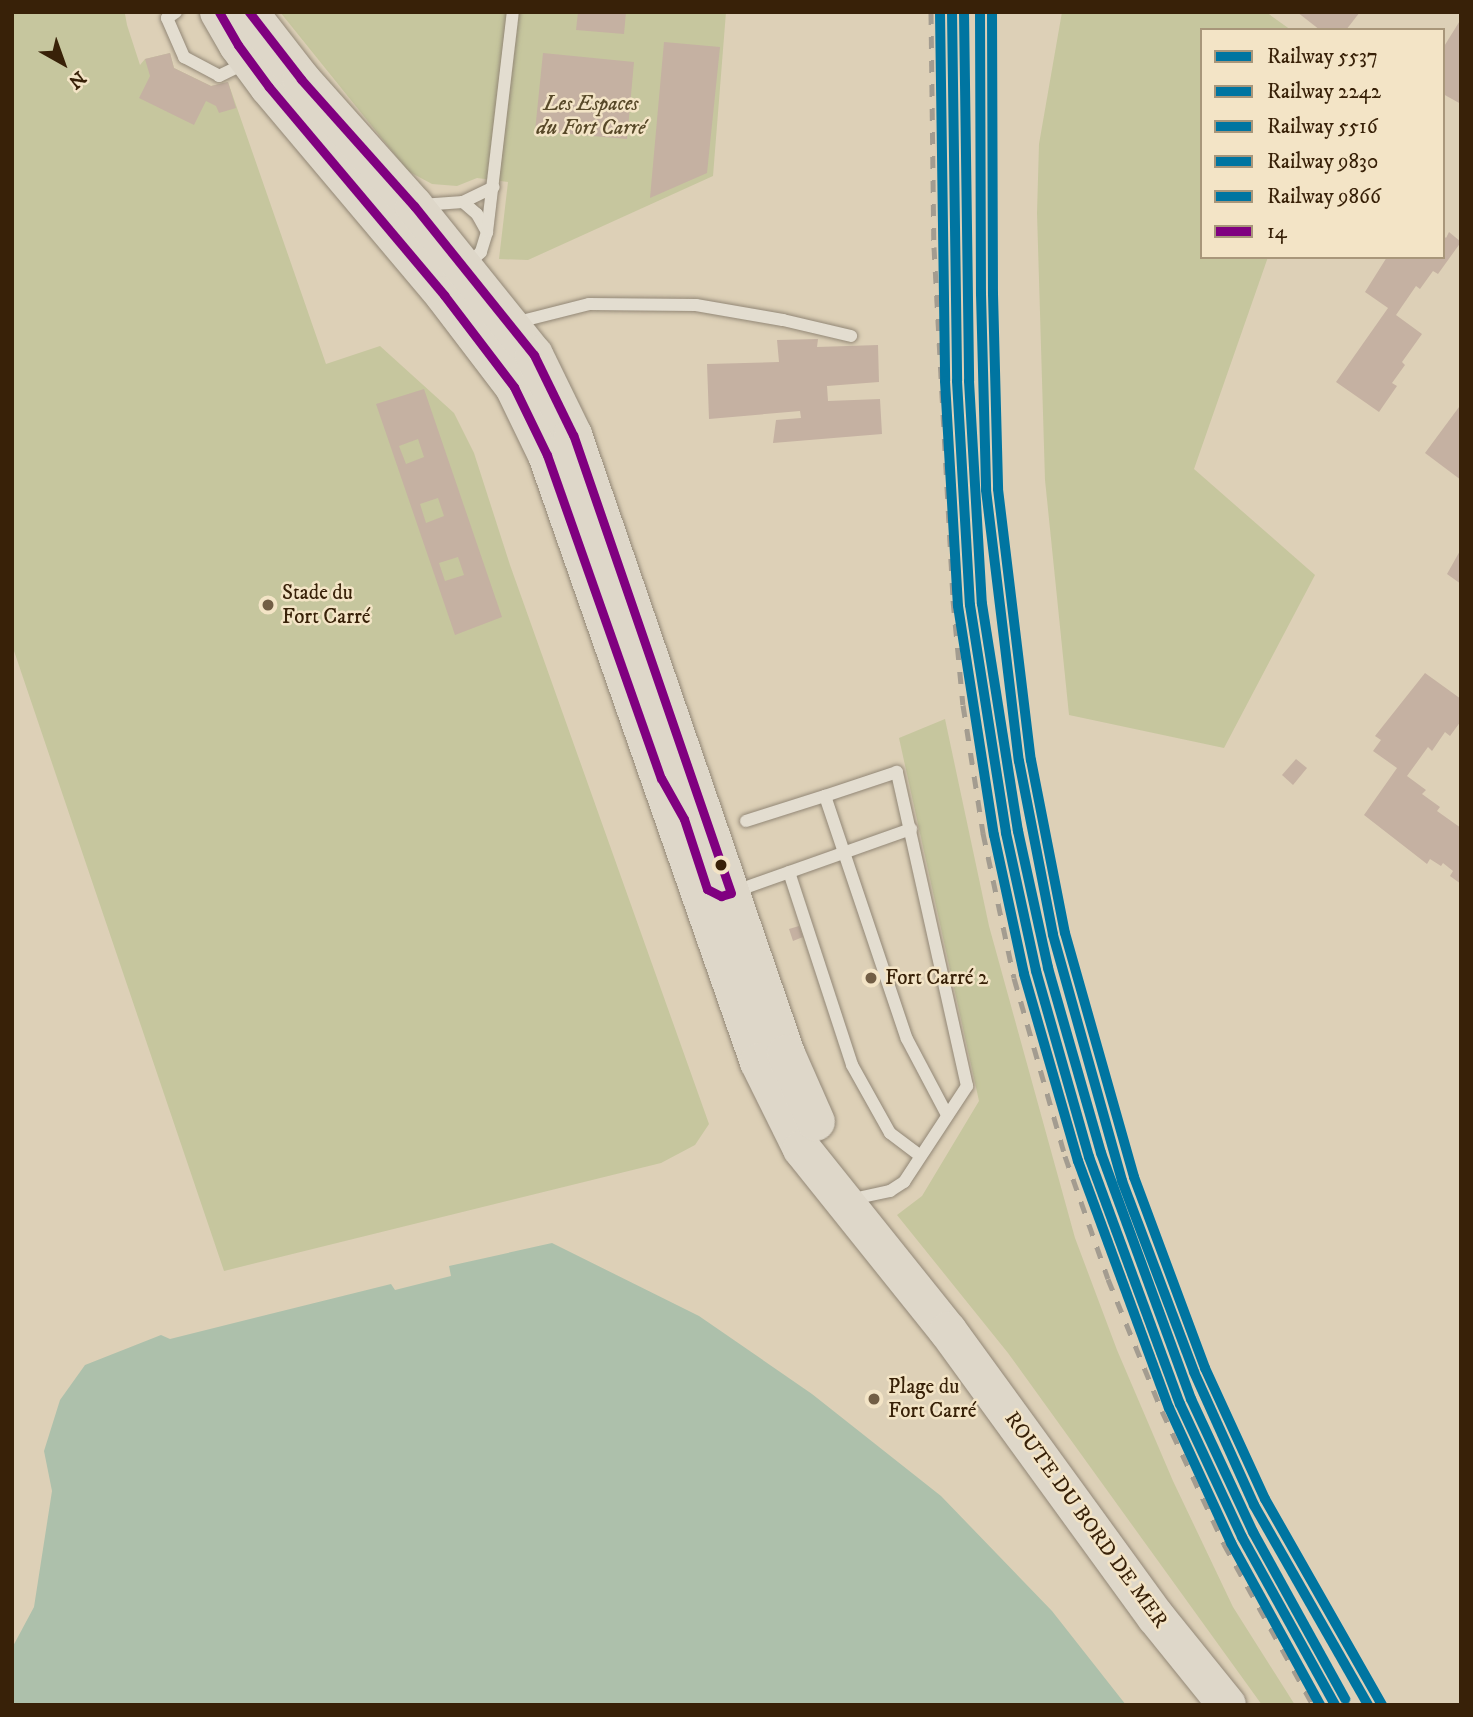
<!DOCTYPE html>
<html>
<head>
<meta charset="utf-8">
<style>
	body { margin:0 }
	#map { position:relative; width:1473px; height:1717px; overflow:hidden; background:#ddd0b7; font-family:"IM FELL DW Pica",serif }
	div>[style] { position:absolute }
	.green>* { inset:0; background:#c6c69e }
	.water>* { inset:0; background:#adc0ab }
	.building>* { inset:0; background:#c5b1a2 }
	.roads { filter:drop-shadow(0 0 2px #928776) drop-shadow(0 0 2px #928776) }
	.lane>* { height:12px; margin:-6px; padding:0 6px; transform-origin:6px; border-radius:6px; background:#e3ddd0 }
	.primary>* { height:38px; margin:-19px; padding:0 19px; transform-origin:19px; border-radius:19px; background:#ded7c9 }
	.rail>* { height:5px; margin-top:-2.5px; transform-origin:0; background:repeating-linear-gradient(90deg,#a39c90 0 12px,transparent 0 24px) }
	.bus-1>* { height:9px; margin:-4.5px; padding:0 4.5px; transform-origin:4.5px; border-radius:4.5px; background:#800080 }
	.rail-1>* { height:10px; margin:-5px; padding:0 5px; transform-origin:5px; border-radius:5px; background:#0075a1 }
	.rail-2>* { height:10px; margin:-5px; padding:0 5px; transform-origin:5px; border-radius:5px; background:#0075a1 }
	.rail-3>* { height:10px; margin:-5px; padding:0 5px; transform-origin:5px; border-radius:5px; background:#0075a1 }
	.rail-4>* { height:10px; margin:-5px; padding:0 5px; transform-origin:5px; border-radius:5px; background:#0075a1 }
	.rail-5>* { height:10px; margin:-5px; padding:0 5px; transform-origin:5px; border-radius:5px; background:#0075a1 }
	.dots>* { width:19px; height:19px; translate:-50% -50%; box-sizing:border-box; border:4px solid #f3e4c6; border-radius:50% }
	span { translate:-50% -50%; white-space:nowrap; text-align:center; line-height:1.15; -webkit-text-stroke:5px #f3e4c6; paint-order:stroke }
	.park-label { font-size:21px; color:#574828; font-style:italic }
	.poi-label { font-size:21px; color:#382108 }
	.left { translate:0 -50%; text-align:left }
	.street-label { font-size:21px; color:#382108 }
	.frame { position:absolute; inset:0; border:14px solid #382108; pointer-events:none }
	.legend { position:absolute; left:1200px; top:28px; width:245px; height:231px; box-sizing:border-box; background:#f3e4c6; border:2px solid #a8967a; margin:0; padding:9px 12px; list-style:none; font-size:21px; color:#382108 }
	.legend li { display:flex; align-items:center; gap:14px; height:35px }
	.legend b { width:35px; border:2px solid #a8967a }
	.north { position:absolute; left:28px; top:28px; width:70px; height:70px; -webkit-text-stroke:5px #f3e4c6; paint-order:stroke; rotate:140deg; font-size:19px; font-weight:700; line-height:28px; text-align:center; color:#382108 }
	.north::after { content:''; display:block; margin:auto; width:24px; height:32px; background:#382108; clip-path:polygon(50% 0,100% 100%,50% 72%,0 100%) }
</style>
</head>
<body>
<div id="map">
	<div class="green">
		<div style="clip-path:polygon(12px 12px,131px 12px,125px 14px,127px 25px,140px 65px,145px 59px,170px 53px,174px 68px,211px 86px,228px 82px,326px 364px,380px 346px,454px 413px,474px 453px,510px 565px,709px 1124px,695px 1145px,661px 1163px,224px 1271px,12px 645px)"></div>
		<div style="clip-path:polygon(280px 12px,726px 12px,713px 176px,528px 260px,499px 259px,508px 182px,477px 178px,457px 186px,432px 184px,408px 171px)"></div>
		<div style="clip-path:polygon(1062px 12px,1266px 12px,1291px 30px,1202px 30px,1202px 257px,1268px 257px,1194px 469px,1315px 575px,1224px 748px,1069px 715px,1045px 480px,1037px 213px,1039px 144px)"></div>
		<div style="clip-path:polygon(945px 719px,989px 926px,1075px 1238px,1117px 1350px,1173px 1481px,1233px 1607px,1295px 1705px,1262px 1705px,1008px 1353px,897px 1215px,922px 1196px,979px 1101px,899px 738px)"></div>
	</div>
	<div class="water">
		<div style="clip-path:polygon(552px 1243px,699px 1316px,812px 1394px,941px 1496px,1052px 1611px,1126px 1705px,12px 1705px,12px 1648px,34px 1607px,52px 1491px,44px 1451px,60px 1400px,85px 1365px,161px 1335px,170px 1339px,391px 1284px,395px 1290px,451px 1276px,449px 1266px)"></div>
	</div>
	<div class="building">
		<div style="clip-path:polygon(578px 12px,626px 12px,624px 34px,576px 30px)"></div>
		<div style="clip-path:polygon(1297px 12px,1360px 12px,1346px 30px,1320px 30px)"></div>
		<div style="clip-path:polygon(1461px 19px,1461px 104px,1443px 94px,1443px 48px)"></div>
		<div style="clip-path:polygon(664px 42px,720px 47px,707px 173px,650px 198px)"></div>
		<div style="clip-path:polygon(170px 53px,174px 68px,211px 86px,228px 82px,236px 108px,219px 113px,216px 106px,206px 101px,194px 125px,139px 98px,150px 76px,145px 59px)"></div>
		<div style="clip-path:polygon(543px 53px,634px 62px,627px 139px,535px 131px)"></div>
		<div style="clip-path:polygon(1449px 232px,1461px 242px,1438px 274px,1433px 271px,1420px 289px,1416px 286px,1396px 315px,1422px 334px,1402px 362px,1405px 365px,1392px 383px,1397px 386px,1379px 412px,1336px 382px,1388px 308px,1365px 292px,1387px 257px,1443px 257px,1443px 235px,1446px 238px)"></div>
		<div style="clip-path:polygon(818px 339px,817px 347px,878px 345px,879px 382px,827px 386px,828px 401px,880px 399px,882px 434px,773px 443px,776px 420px,801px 418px,800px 411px,709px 419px,707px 364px,779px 362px,777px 340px)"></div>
		<div style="clip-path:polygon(evenodd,424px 389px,502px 617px,455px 635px,376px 404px,424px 389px,418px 439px,424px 457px,406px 464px,399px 446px,418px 439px,424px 389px,438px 498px,444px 516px,426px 523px,420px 504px,438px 498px,424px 389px,458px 557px,464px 575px,445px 581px,439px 563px,458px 557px)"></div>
		<div style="clip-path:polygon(1459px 407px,1461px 408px,1461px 480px,1425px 453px)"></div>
		<div style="clip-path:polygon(1461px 549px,1461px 584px,1447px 574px)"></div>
		<div style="clip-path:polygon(1425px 673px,1461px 699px,1461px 721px,1450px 736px,1445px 732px,1432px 751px,1428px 747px,1407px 776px,1426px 790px,1422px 794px,1440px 807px,1437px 811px,1461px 828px,1461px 884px,1450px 876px,1453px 871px,1443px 863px,1441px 866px,1430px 859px,1427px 864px,1364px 815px,1397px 768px,1373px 751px,1381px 740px,1375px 736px)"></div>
		<div style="clip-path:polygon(1296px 759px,1307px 768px,1293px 785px,1282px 775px)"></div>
		<div style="clip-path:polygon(799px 926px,803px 937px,793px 941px,789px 929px)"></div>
	</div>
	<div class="roads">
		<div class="lane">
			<div style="left:176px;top:12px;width:11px;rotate:146deg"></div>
			<div style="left:167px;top:18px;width:43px;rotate:66.4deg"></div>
			<div style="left:184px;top:57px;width:40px;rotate:28deg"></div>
			<div style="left:219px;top:76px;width:30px;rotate:-26deg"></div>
			<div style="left:463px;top:202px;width:34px;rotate:-26deg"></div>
			<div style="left:421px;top:205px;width:42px;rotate:-4.1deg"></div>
			<div style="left:463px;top:202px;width:18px;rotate:41deg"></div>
			<div style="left:477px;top:214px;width:21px;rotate:61deg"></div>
			<div style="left:487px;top:232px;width:21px;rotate:107deg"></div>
			<div style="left:481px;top:252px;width:19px;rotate:137deg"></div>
			<div style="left:487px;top:232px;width:222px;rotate:-83.3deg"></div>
			<div style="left:514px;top:323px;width:77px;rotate:-14.2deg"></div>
			<div style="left:589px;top:304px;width:107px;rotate:0.5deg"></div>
			<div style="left:696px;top:305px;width:88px;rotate:9.8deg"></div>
			<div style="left:783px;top:320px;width:70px;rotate:13.2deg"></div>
			<div style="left:746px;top:821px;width:83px;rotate:-17.6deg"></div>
			<div style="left:789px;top:872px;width:203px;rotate:71.9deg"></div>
			<div style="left:852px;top:1065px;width:78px;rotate:60.8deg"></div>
			<div style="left:890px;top:1133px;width:38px;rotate:37deg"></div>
			<div style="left:733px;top:892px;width:189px;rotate:-19.5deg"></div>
			<div style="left:862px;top:1197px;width:29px;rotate:-12deg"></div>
			<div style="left:890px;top:1191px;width:17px;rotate:-33deg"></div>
			<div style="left:904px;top:1182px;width:115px;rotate:-56.7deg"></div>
			<div style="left:967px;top:1086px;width:322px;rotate:-102.6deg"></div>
			<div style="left:897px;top:772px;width:76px;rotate:161.6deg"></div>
			<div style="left:825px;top:796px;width:256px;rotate:71.4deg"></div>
			<div style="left:907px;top:1039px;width:86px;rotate:62.2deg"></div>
		</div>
		<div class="primary">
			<div style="left:219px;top:12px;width:38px;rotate:60deg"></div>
			<div style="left:238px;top:45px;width:52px;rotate:53.6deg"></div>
			<div style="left:269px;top:87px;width:272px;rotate:49.9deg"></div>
			<div style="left:444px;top:295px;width:116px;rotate:52.7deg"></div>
			<div style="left:514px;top:387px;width:76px;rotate:64.1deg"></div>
			<div style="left:547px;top:455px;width:643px;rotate:70.75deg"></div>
			<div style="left:759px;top:1062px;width:97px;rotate:63.7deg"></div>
			<div style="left:802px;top:1149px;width:233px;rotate:51.3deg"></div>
			<div style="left:948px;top:1331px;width:354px;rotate:54deg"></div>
			<div style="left:1156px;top:1617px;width:113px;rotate:51.1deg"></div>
			<div style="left:249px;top:12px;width:85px;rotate:52.2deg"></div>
			<div style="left:301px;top:79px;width:170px;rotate:48.3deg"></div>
			<div style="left:414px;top:206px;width:191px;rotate:51.2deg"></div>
			<div style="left:534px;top:355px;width:89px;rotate:64deg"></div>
			<div style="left:573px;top:435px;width:655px;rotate:71.01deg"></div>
			<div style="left:786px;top:1054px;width:74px;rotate:66.2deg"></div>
		</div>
	</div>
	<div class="rail">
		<div style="left:931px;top:12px;width:235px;rotate:89.3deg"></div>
		<div style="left:934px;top:247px;width:354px;rotate:86.9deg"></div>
		<div style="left:953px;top:600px;width:105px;rotate:84.6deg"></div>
		<div style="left:963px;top:705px;width:130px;rotate:81.1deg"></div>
		<div style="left:983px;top:833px;width:148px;rotate:77.9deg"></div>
		<div style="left:1014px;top:978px;width:185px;rotate:74deg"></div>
		<div style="left:1065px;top:1156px;width:130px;rotate:70.7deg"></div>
		<div style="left:1108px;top:1279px;width:143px;rotate:67.8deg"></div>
		<div style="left:1162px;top:1411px;width:147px;rotate:65deg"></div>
		<div style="left:1224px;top:1544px;width:184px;rotate:61.1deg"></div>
	</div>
	<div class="bus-1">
		<div style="left:219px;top:12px;width:38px;rotate:60deg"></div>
		<div style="left:238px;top:45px;width:52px;rotate:53.6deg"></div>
		<div style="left:269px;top:87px;width:272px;rotate:49.9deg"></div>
		<div style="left:444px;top:295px;width:116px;rotate:52.7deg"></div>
		<div style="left:514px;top:387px;width:76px;rotate:64.1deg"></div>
		<div style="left:547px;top:455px;width:343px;rotate:70.6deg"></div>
		<div style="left:661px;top:778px;width:47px;rotate:60.7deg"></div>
		<div style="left:684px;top:819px;width:74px;rotate:71.8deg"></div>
		<div style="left:707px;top:889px;width:16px;rotate:27deg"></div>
		<div style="left:721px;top:896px;width:10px;rotate:-17deg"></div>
		<div style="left:731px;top:893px;width:484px;rotate:-109deg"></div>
		<div style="left:573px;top:435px;width:89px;rotate:-116deg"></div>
		<div style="left:534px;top:355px;width:191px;rotate:-128.8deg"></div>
		<div style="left:414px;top:206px;width:170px;rotate:-131.7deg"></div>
		<div style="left:301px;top:79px;width:85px;rotate:-127.8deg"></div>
	</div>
	<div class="rail-1">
		<div style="left:992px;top:12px;width:282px;rotate:89.8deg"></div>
		<div style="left:993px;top:294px;width:195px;rotate:88.5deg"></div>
		<div style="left:998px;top:489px;width:273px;rotate:83.1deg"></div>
		<div style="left:1031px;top:760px;width:176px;rotate:78.9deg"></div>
		<div style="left:1065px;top:933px;width:254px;rotate:74.2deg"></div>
		<div style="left:1134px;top:1177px;width:204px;rotate:69.6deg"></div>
		<div style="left:1205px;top:1368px;width:144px;rotate:65.4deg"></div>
		<div style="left:1265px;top:1499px;width:237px;rotate:60.4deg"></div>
	</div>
	<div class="rail-2">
		<div style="left:952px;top:12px;width:369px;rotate:89.2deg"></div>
		<div style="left:957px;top:381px;width:224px;rotate:86.7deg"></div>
		<div style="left:970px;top:605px;width:231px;rotate:81deg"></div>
		<div style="left:1006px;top:833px;width:141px;rotate:77.7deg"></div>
		<div style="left:1036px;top:971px;width:193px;rotate:74.1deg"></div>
		<div style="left:1089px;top:1157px;width:263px;rotate:69.8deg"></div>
		<div style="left:1180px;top:1404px;width:147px;rotate:65deg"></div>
		<div style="left:1242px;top:1537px;width:192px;rotate:61deg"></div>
	</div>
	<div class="rail-3">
		<div style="left:940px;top:12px;width:369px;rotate:89.2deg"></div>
		<div style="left:945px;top:381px;width:225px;rotate:86.7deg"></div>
		<div style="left:958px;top:606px;width:232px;rotate:81.1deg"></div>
		<div style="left:994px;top:835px;width:142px;rotate:77.8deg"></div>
		<div style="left:1024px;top:974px;width:195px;rotate:73.9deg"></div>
		<div style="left:1078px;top:1161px;width:263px;rotate:69.8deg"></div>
		<div style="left:1169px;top:1408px;width:149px;rotate:65.3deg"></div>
		<div style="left:1231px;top:1543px;width:185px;rotate:61.2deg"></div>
	</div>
	<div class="rail-4">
		<div style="left:980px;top:12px;width:282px;rotate:89.8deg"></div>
		<div style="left:981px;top:294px;width:196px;rotate:88.5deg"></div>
		<div style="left:986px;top:490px;width:273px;rotate:83.1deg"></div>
		<div style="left:1019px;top:761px;width:177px;rotate:78.9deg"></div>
		<div style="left:1053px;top:935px;width:255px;rotate:74.3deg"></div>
		<div style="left:1122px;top:1181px;width:204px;rotate:69.3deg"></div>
		<div style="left:1194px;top:1372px;width:146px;rotate:65.7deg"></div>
		<div style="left:1254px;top:1505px;width:230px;rotate:60.3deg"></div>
	</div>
	<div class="rail-5">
		<div style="left:964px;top:12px;width:369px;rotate:89.2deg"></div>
		<div style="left:969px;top:381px;width:223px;rotate:86.7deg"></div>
		<div style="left:982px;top:604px;width:230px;rotate:81deg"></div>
		<div style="left:1018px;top:831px;width:140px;rotate:77.6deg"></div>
		<div style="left:1048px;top:968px;width:192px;rotate:74deg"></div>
		<div style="left:1101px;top:1153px;width:262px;rotate:69.9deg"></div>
		<div style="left:1191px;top:1399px;width:147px;rotate:65deg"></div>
		<div style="left:1253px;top:1532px;width:191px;rotate:61.1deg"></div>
	</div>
	<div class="dots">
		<div style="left:268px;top:605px;background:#725e45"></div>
		<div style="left:721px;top:865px;background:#382108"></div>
		<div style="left:871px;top:978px;background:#725e45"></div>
		<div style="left:874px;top:1399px;background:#725e45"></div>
	</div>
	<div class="park-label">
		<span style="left:591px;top:116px">Les Espaces<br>du Fort Carré</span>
	</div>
	<div class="poi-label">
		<span class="left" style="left:282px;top:605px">Stade du<br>Fort Carré</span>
		<span class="left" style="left:885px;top:978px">Fort Carré 2</span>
		<span class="left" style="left:888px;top:1399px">Plage du<br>Fort Carré</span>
	</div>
	<div class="street-label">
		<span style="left:1086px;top:1520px;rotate:54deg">ROUTE DU BORD DE MER</span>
	</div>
	<div class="frame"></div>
	<ul class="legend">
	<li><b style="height:9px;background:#0075a1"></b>Railway 5537</li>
	<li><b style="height:9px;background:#0075a1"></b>Railway 2242</li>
	<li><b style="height:9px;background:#0075a1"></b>Railway 5516</li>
	<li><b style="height:9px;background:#0075a1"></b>Railway 9830</li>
	<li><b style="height:9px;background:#0075a1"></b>Railway 9866</li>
	<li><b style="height:9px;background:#800080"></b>14</li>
	</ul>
	<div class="north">N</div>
</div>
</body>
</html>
